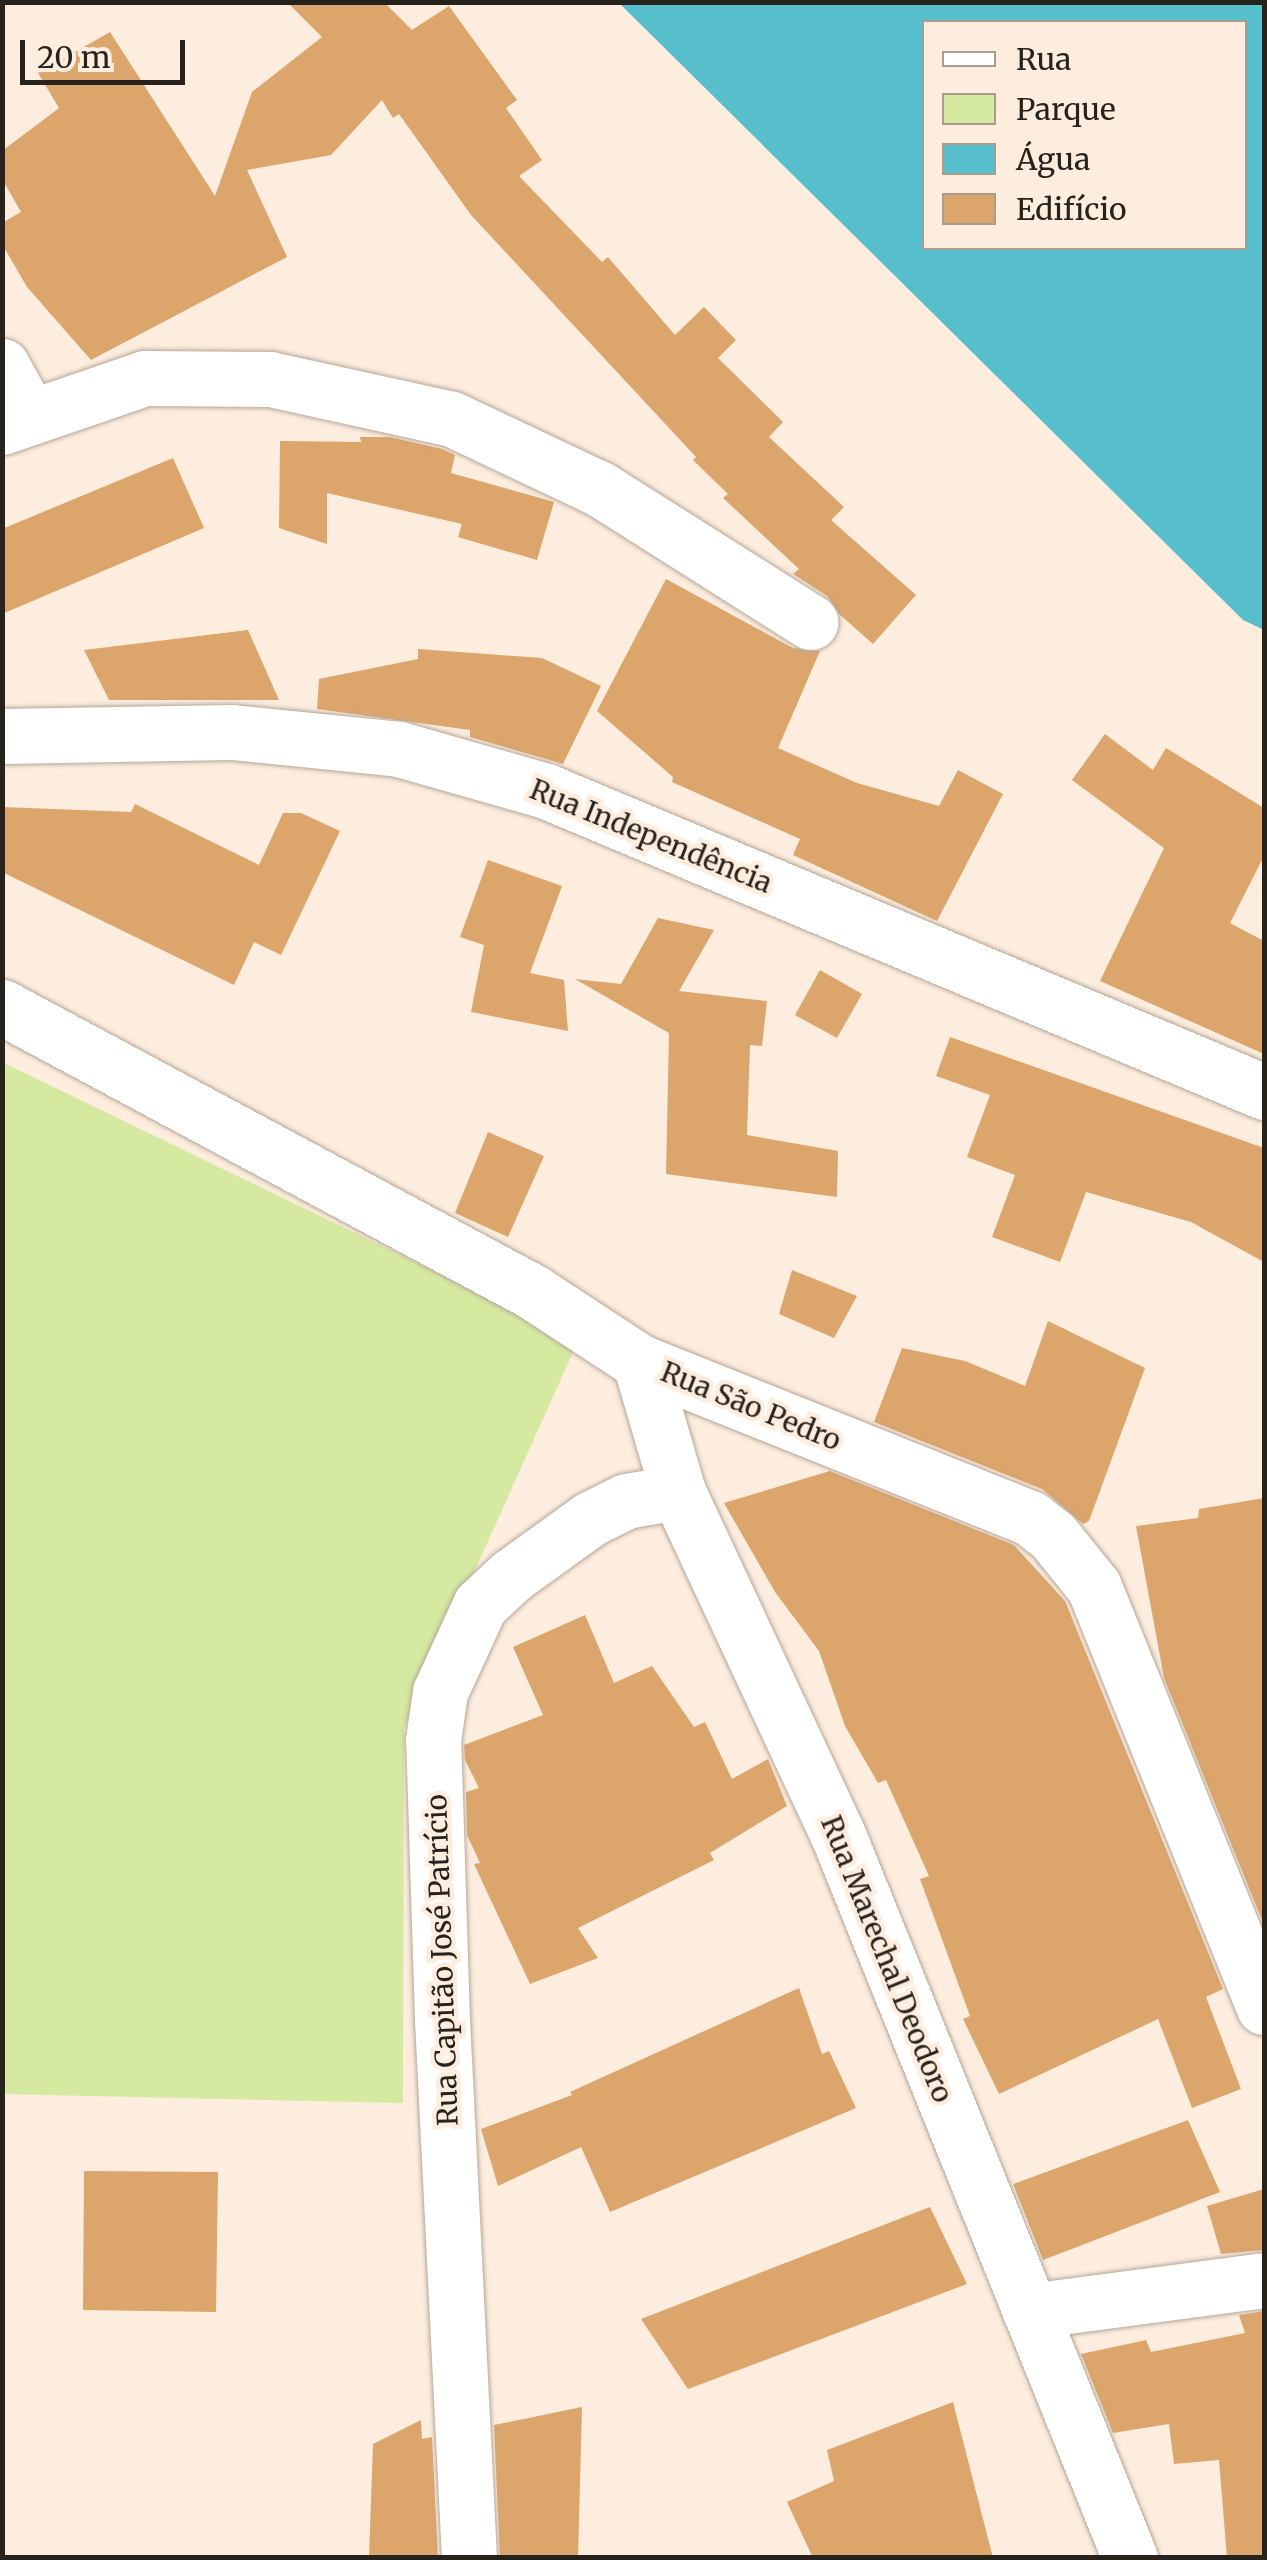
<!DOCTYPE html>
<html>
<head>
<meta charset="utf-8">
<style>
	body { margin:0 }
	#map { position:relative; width:1267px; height:2560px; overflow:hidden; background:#fdedde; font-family:Merriweather,serif }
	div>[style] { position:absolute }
	.green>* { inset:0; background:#d5e9a1 }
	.water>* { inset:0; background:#57becc }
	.building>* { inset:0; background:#dba56c }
	.roads { filter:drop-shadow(0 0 2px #b5a799) drop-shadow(0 0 2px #b5a799) }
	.minor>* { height:55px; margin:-27.5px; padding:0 27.5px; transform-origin:27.5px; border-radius:27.5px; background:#fff }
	span { translate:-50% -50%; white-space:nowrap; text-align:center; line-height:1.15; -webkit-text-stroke:9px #fdedde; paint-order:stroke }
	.street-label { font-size:28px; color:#28221d }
	.frame { position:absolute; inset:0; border:5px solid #28221d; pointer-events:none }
	.legend { position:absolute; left:922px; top:20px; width:325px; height:230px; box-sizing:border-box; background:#fdedde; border:2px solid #a89c91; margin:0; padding:12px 18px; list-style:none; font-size:30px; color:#28221d }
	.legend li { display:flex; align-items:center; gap:20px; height:50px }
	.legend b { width:50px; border:2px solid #a89c91 }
	.scale { position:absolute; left:20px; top:40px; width:165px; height:45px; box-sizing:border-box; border:5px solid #28221d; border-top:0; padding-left:12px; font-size:30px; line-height:35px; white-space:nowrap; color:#28221d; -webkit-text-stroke:8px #fdedde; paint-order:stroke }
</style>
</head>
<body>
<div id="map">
	<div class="green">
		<div style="clip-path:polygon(2px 1062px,578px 1341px,404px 1728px,403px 2103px,3px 2094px)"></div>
	</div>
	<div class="water">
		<div style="clip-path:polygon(evenodd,619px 3px,1264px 3px,1264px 630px,1243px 620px,619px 3px,924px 22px,1244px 22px,1244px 248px,924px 248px,924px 22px)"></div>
	</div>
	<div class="building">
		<div style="clip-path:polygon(287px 2px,384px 2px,412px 30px,449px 6px,517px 100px,506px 108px,542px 160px,519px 176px,602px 262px,608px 257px,675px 335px,704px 307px,736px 340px,718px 358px,783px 422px,769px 437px,844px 507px,831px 520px,916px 595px,873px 644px,839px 614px,827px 596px,793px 574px,799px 569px,723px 498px,728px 494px,693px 460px,696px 457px,471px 215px,399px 114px,393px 118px,382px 100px,331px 155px,247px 170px,287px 257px,91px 360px,27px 287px,2px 244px,2px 223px,21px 212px,2px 179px,2px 151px,59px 108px,38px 73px,110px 32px,215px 196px,252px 92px,322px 37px)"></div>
		<div style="clip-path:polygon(360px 437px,390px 437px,442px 449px,455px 455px,451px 473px,554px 502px,537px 560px,458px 537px,462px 524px,327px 493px,327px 544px,279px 528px,280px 441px,361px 442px)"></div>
		<div style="clip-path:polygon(173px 458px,204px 528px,2px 614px,2px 529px)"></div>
		<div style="clip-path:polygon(666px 579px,793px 648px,820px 651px,778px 748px,857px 783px,939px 806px,958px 770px,1003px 794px,937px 921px,793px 855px,800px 839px,672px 782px,673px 777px,597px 711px)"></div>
		<div style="clip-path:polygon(248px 630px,279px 700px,109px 700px,84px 650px)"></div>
		<div style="clip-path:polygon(418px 649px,542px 658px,601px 686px,563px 764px,470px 737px,470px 730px,317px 709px,319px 679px,418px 659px)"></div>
		<div style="clip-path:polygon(1105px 734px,1153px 770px,1166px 748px,1264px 808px,1264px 856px,1230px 923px,1264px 941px,1264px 1054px,1100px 981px,1164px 848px,1072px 780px)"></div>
		<div style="clip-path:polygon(135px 804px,259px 865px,283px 813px,301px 813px,340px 831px,281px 955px,254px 942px,234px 985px,2px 872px,2px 807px,131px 812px)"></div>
		<div style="clip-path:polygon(488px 860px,562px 886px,530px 973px,564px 980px,568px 1031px,471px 1012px,484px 945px,460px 937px)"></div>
		<div style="clip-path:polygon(658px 918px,714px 930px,679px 991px,767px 1001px,762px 1046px,750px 1045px,747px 1135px,838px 1151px,837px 1197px,666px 1174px,669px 1033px,575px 979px,621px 984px)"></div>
		<div style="clip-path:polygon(820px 970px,862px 994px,837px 1038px,795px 1015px)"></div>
		<div style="clip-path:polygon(950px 1037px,1264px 1148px,1264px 1262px,1191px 1222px,1086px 1192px,1060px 1262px,992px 1237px,1015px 1175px,967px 1157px,990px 1095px,936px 1076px)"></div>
		<div style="clip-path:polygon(488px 1132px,544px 1156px,508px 1237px,455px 1213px)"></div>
		<div style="clip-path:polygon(792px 1270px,857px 1296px,834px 1338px,779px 1314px)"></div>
		<div style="clip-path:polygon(1048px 1321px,1145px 1368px,1089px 1521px,1083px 1524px,1042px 1489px,874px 1422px,902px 1348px,965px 1361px,1025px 1386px)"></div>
		<div style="clip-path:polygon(830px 1471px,1014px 1545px,1065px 1601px,1223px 1989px,1206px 1997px,1241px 2089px,1192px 2108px,1158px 2019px,999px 2094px,963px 2019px,970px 2016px,920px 1879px,929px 1876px,886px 1780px,878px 1783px,845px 1726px,819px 1651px,775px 1592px,724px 1503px)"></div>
		<div style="clip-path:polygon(1264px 1498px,1264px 1925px,1164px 1678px,1136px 1526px,1198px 1518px,1199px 1509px)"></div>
		<div style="clip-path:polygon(585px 1615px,614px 1683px,652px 1666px,694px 1727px,705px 1722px,732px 1779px,768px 1759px,787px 1806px,710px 1853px,714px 1860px,578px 1928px,598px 1958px,530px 1984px,474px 1864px,480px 1863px,467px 1835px,466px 1792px,479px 1788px,465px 1760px,464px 1745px,543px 1715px,513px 1647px)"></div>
		<div style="clip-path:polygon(799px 1988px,822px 2054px,829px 2051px,856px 2108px,610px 2212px,581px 2147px,498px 2186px,481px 2129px,572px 2095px,570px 2092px)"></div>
		<div style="clip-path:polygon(1188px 2120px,1220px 2192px,1043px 2260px,1013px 2184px)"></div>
		<div style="clip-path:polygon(84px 2171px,218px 2172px,216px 2312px,83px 2310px)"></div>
		<div style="clip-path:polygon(1264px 2189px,1264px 2250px,1221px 2254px,1207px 2206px)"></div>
		<div style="clip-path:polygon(930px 2207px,967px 2284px,688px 2389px,641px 2319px)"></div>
		<div style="clip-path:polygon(1264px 2311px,1264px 2558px,1227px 2558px,1219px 2460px,1174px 2464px,1169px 2424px,1113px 2433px,1081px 2354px,1146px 2340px,1151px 2352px,1245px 2333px,1239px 2315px)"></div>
		<div style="clip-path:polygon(953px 2402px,993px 2558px,813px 2558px,787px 2502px,834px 2481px,827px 2450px)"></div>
		<div style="clip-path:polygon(582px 2407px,578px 2558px,500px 2558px,494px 2425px)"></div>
		<div style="clip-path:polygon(421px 2420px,422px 2439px,432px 2437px,438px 2558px,369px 2558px,373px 2444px)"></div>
	</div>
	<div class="roads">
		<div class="minor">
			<div style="left:2px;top:366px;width:56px;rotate:61.1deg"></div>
			<div style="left:2px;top:427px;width:151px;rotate:-18.9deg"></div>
			<div style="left:145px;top:378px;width:125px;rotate:0.5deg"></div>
			<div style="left:270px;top:379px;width:186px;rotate:12.4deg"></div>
			<div style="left:452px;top:419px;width:164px;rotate:25.3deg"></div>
			<div style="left:600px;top:489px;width:249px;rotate:32.3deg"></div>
			<div style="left:2px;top:736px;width:230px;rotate:-1deg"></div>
			<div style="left:232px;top:732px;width:168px;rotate:5.8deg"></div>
			<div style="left:399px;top:749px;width:153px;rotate:15.9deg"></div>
			<div style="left:546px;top:791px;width:779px;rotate:22.74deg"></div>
			<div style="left:2px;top:1007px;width:603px;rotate:28.22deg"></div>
			<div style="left:533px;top:1292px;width:128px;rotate:33.2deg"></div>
			<div style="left:640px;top:1362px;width:420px;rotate:21.8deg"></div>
			<div style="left:1030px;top:1518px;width:29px;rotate:38deg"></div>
			<div style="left:1053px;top:1536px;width:65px;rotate:51.2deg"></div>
			<div style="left:1094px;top:1587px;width:453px;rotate:68deg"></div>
			<div style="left:640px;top:1362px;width:135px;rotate:73.7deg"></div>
			<div style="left:678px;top:1492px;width:378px;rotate:65deg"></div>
			<div style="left:838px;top:1835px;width:780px;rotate:68.01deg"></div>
			<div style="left:1030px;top:2311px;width:236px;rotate:-7.5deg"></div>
			<div style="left:469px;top:2558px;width:539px;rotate:-92.87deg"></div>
			<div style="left:442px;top:2020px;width:280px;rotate:-91.8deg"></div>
			<div style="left:433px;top:1740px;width:49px;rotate:-81.7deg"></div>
			<div style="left:440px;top:1692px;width:96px;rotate:-65.3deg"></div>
			<div style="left:480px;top:1605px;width:42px;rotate:-43.1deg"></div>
			<div style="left:511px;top:1576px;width:97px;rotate:-35.8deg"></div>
			<div style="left:590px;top:1519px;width:40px;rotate:-26.6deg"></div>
			<div style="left:626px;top:1501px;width:53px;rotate:-9.8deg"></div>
		</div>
	</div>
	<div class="street-label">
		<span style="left:651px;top:836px;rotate:22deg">Rua Independência</span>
		<span style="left:751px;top:1406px;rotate:22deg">Rua São Pedro</span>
		<span style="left:887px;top:1959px;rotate:68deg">Rua Marechal Deodoro</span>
		<span style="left:442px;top:1960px;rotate:-92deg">Rua Capitão José Patrício</span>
	</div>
	<div class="frame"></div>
	<ul class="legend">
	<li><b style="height:12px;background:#fff"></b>Rua</li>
	<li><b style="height:28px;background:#d5e9a1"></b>Parque</li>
	<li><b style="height:28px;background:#57becc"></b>Água</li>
	<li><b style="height:28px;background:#dba56c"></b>Edifício</li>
	</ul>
	<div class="scale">20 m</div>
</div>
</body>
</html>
